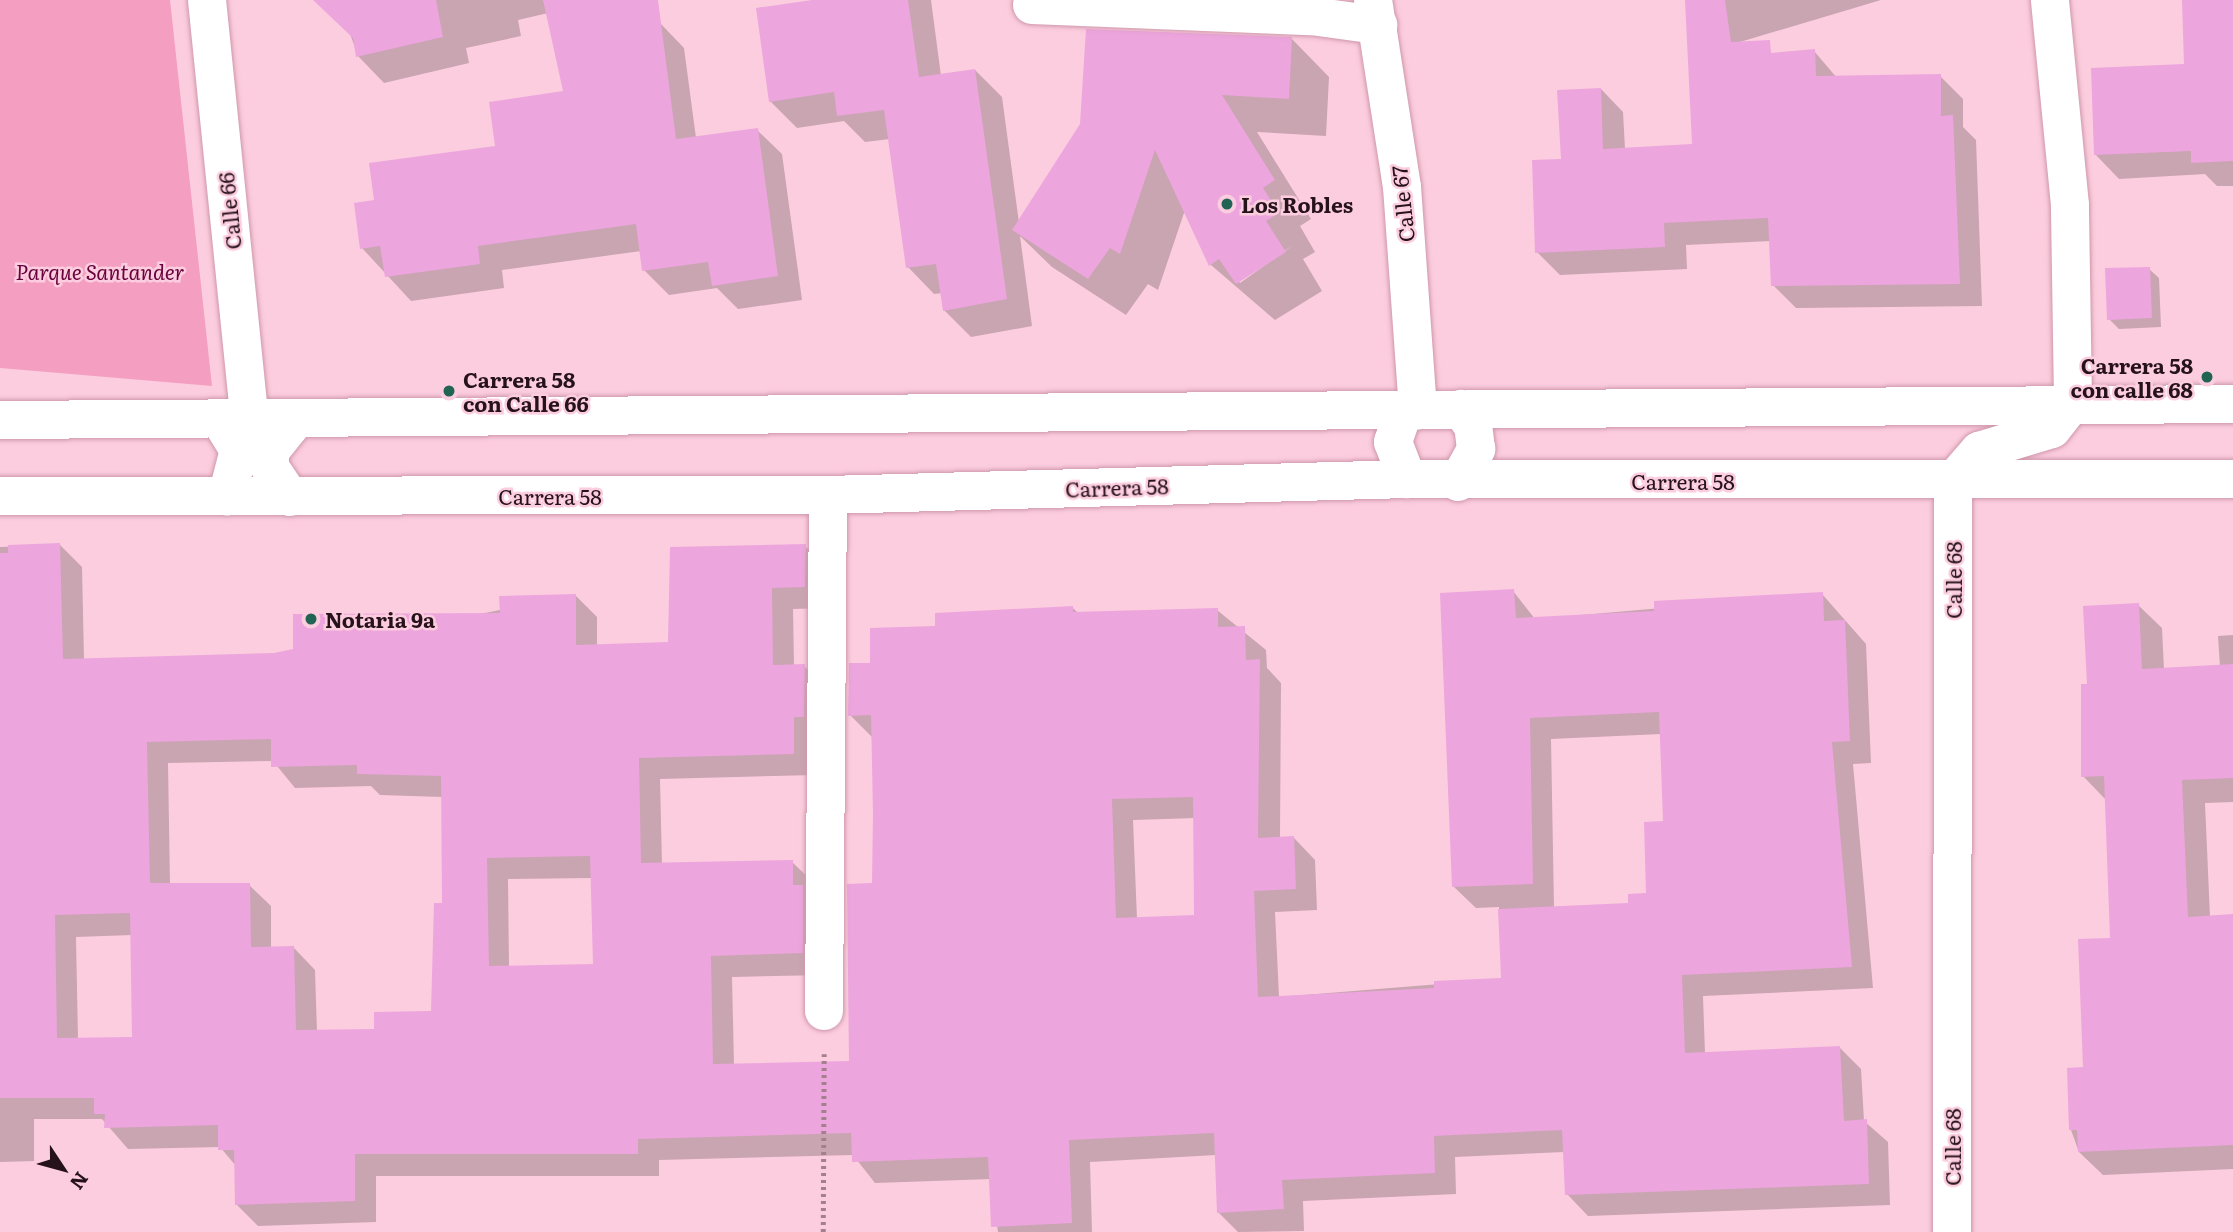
<!DOCTYPE html>
<html>
<head>
<meta charset="utf-8">
<style>
	body { margin:0 }
	#map { position:relative; width:2233px; height:1232px; overflow:hidden; background:#fccdde; font-family:Literata,serif }
	div>[style] { position:absolute }
	.green>* { inset:0; background:#f49fc1 }
	.shadow>* { inset:0; background:#0003 }
	.building>* { inset:0; background:#eca5dd }
	.path>* { height:4.5px; margin-top:-2.25px; transform-origin:0; background:repeating-linear-gradient(90deg,#a4808d 0 3.5px,transparent 0 7px) }
	.roads { filter:drop-shadow(0 0 2px #cf97ac) drop-shadow(0 0 2px #cf97ac) }
	.minor>* { height:38px; margin:-19px; padding:0 19px; transform-origin:19px; border-radius:19px; background:#fff }
	.dots>* { width:19px; height:19px; translate:-50% -50%; box-sizing:border-box; border:4px solid #fccdde; border-radius:50% }
	span { translate:-50% -50%; white-space:nowrap; text-align:center; line-height:1.15; -webkit-text-stroke:5px #fccdde; paint-order:stroke }
	.poi-label { font-size:21px; color:#26121a; font-weight:700 }
	.left { translate:0 -50%; text-align:left }
	.right { translate:-100% -50%; text-align:right }
	.street-label { font-size:21px; color:#26121a }
	.park-label { font-size:21px; color:#68013c; font-style:italic }
	.north { position:absolute; left:28px; top:1134px; width:70px; height:70px; -webkit-text-stroke:5px #fccdde; paint-order:stroke; rotate:126deg; font-size:19px; font-weight:700; line-height:28px; text-align:center; color:#26121a }
	.north::after { content:''; display:block; margin:auto; width:24px; height:32px; background:#26121a; clip-path:polygon(50% 0,100% 100%,50% 72%,0 100%) }
</style>
</head>
<body>
<div id="map">
	<div class="green">
		<div style="clip-path:polygon(0 0,170px 0,212px 386px,0 368px)"></div>
	</div>
	<div class="shadow">
		<div style="clip-path:polygon(338px 0,604px 0,518px 20px,521px 36px,466px 48px,469px 63px,384px 83px,358px 56px)"></div>
		<div style="clip-path:polygon(evenodd,812px 0,931px 0,941px 76px,975px 70px,1002px 97px,1019px 223px,1292px 39px,1329px 77px,1326px 136px,1257px 132px,1311px 219px,1300px 226px,1315px 252px,1303px 259px,1322px 291px,1275px 320px,1211px 265px,1185px 210px,1158px 290px,1148px 284px,1126px 315px,1052px 267px,1020px 236px,1032px 326px,971px 337px,944px 310px,942px 293px,934px 294px,908px 267px,890px 139px,865px 142px,844px 121px,797px 128px,770px 101px,812px 0,1292px 246px,1240px 283px,1238px 280px,1292px 246px)"></div>
		<div style="clip-path:polygon(1686px 0,1881px 0,1723px 47px)"></div>
		<div style="clip-path:polygon(2183px 0,2233px 0,2233px 186px,2217px 186px,2205px 174px,2119px 179px,2096px 155px,2186px 66px)"></div>
		<div style="clip-path:polygon(660px 23px,684px 48px,696px 138px,757px 130px,782px 154px,802px 300px,738px 309px,717px 288px,669px 295px,644px 270px,641px 251px,502px 270px,504px 288px,411px 301px,362px 248px,376px 202px,497px 148px)"></div>
		<div style="clip-path:polygon(1814px 51px,1837px 78px,1940px 76px,1963px 99px,1963px 127px,1976px 140px,1982px 306px,1796px 308px,1773px 285px,1771px 241px,1686px 245px,1687px 269px,1560px 275px,1537px 252px,1562px 160px,1601px 89px,1623px 112px,1625px 149px,1694px 146px)"></div>
		<div style="clip-path:polygon(2149px 269px,2159px 278px,2161px 327px,2119px 329px,2109px 319px)"></div>
		<div style="clip-path:polygon(evenodd,60px 545px,82px 567px,84px 660px,274px 655px,575px 595px,597px 617px,597px 646px,669px 644px,805px 546px,827px 568px,826px 608px,793px 609px,794px 666px,804px 666px,826px 688px,815px 775px,660px 779px,662px 865px,792px 862px,814px 883px,824px 975px,732px 977px,734px 1065px,851px 1063px,874px 885px,875px 813px,872px 737px,850px 715px,872px 665px,937px 628px,1073px 608px,1079px 614px,1217px 610px,1266px 650px,1267px 668px,1281px 683px,1280px 839px,1294px 838px,1315px 860px,1317px 910px,1275px 912px,1279px 997px,1502px 979px,1499px 907px,1476px 908px,1454px 887px,1513px 591px,1535px 619px,1822px 594px,1866px 644px,1871px 763px,1853px 764px,1873px 988px,1703px 996px,1705px 1054px,1840px 1048px,1861px 1069px,1864px 1121px,1888px 1142px,1890px 1205px,1588px 1216px,1567px 1194px,1564px 1152px,1455px 1157px,1456px 1194px,1303px 1201px,1304px 1231px,1238px 1232px,1218px 1212px,1216px 1155px,1090px 1162px,1092px 1232px,998px 1232px,991px 1179px,875px 1183px,853px 1155px,659px 1160px,659px 1176px,376px 1176px,376px 1222px,258px 1226px,236px 1204px,236px 1166px,220px 1147px,128px 1149px,102px 1119px,34px 1119px,34px 1161px,0 1162px,0 547px,60px 545px,1661px 734px,1665px 823px,1648px 895px,1630px 905px,1554px 908px,1551px 739px,1661px 734px,60px 545px,273px 761px,295px 788px,371px 786px,380px 795px,443px 797px,444px 904px,432px 1012px,376px 1030px,317px 1031px,315px 970px,294px 948px,271px 949px,271px 906px,249px 885px,170px 885px,168px 763px,273px 761px,60px 545px,1196px 818px,1195px 917px,1137px 919px,1133px 820px,1196px 818px,60px 545px,593px 878px,594px 965px,509px 967px,508px 879px,593px 878px,60px 545px,132px 935px,134px 1038px,78px 1039px,76px 937px,132px 935px)"></div>
		<div style="clip-path:polygon(2138px 605px,2162px 628px,2164px 670px,2220px 667px,2218px 636px,2233px 635px,2233px 802px,2205px 803px,2210px 917px,2233px 916px,2233px 1169px,2103px 1175px,2079px 1152px,2071px 1130px,2112px 939px,2106px 800px,2083px 776px,2089px 686px)"></div>
	</div>
	<div class="building">
		<div style="clip-path:polygon(313px 0,436px 0,443px 37px,356px 57px,353px 38px)"></div>
		<div style="clip-path:polygon(543px 0,658px 0,676px 139px,758px 128px,778px 276px,712px 286px,708px 262px,642px 271px,636px 224px,478px 246px,480px 264px,385px 277px,380px 246px,360px 249px,354px 203px,374px 200px,369px 163px,495px 146px,489px 102px,563px 91px)"></div>
		<div style="clip-path:polygon(812px 0,908px 0,919px 77px,975px 69px,1007px 299px,943px 311px,936px 264px,906px 268px,884px 110px,837px 116px,834px 92px,769px 102px,756px 8px)"></div>
		<div style="clip-path:polygon(1685px 0,1725px 0,1731px 42px,1770px 40px,1771px 53px,1815px 49px,1816px 76px,1941px 74px,1941px 116px,1953px 115px,1960px 284px,1771px 286px,1768px 218px,1664px 223px,1665px 247px,1535px 253px,1532px 160px,1561px 159px,1557px 90px,1601px 88px,1603px 149px,1692px 144px)"></div>
		<div style="clip-path:polygon(2182px 0,2233px 0,2233px 161px,2191px 163px,2191px 151px,2094px 155px,2091px 68px,2184px 64px)"></div>
		<div style="clip-path:polygon(1086px 29px,1292px 37px,1289px 99px,1222px 95px,1275px 180px,1263px 188px,1279px 213px,1266px 221px,1286px 252px,1236px 284px,1219px 259px,1209px 266px,1155px 150px,1120px 254px,1110px 248px,1088px 279px,1012px 230px,1080px 124px)"></div>
		<div style="clip-path:polygon(2150px 267px,2152px 318px,2107px 320px,2105px 268px)"></div>
		<div style="clip-path:polygon(evenodd,60px 543px,63px 659px,274px 653px,293px 649px,293px 614px,500px 613px,499px 596px,576px 594px,576px 645px,668px 642px,670px 547px,806px 544px,805px 587px,772px 588px,773px 665px,805px 664px,804px 717px,794px 717px,794px 754px,639px 758px,641px 863px,793px 860px,793px 885px,803px 885px,803px 953px,711px 956px,713px 1064px,849px 1061px,847px 884px,872px 883px,873px 813px,871px 715px,848px 716px,849px 663px,870px 663px,870px 628px,935px 626px,935px 613px,1073px 606px,1073px 612px,1218px 608px,1218px 627px,1245px 626px,1246px 660px,1260px 659px,1258px 838px,1294px 836px,1296px 889px,1254px 891px,1258px 997px,1434px 988px,1434px 981px,1501px 978px,1498px 909px,1628px 903px,1628px 894px,1646px 893px,1644px 822px,1663px 821px,1659px 712px,1530px 718px,1533px 884px,1452px 887px,1440px 593px,1514px 589px,1516px 618px,1654px 611px,1654px 601px,1823px 592px,1824px 621px,1845px 620px,1850px 741px,1832px 742px,1852px 967px,1682px 975px,1685px 1053px,1840px 1046px,1844px 1121px,1867px 1119px,1869px 1184px,1565px 1195px,1562px 1130px,1434px 1136px,1435px 1173px,1282px 1180px,1284px 1209px,1217px 1213px,1214px 1133px,1069px 1140px,1072px 1223px,991px 1227px,988px 1157px,852px 1162px,851px 1133px,638px 1139px,638px 1154px,355px 1154px,355px 1201px,235px 1205px,234px 1150px,218px 1150px,218px 1125px,104px 1128px,105px 1114px,94px 1114px,94px 1098px,0 1098px,0 553px,8px 553px,8px 545px,60px 543px,271px 739px,271px 767px,357px 765px,357px 774px,441px 776px,442px 903px,434px 903px,431px 1011px,374px 1012px,374px 1029px,296px 1030px,294px 946px,251px 947px,250px 883px,150px 883px,147px 742px,271px 739px,60px 543px,1193px 797px,1194px 915px,1116px 918px,1112px 799px,1193px 797px,60px 543px,590px 856px,593px 964px,489px 966px,487px 858px,590px 856px,60px 543px,130px 913px,132px 1037px,57px 1038px,55px 915px,130px 913px)"></div>
		<div style="clip-path:polygon(2139px 603px,2142px 669px,2233px 664px,2233px 778px,2182px 780px,2188px 917px,2233px 914px,2233px 1145px,2078px 1152px,2077px 1130px,2069px 1130px,2067px 1068px,2083px 1067px,2078px 939px,2110px 938px,2104px 776px,2081px 777px,2081px 684px,2087px 684px,2083px 606px)"></div>
	</div>
	<div class="path">
		<div style="left:823px;top:1232px;width:178px;rotate:-89.7deg"></div>
	</div>
	<div class="roads">
		<div class="minor">
			<div style="left:207px;top:0;width:425px;rotate:84.2deg"></div>
			<div style="left:1373px;top:0;width:189px;rotate:81.2deg"></div>
			<div style="left:1402px;top:187px;width:224px;rotate:85.9deg"></div>
			<div style="left:1032px;top:5px;width:279px;rotate:2.3deg"></div>
			<div style="left:1311px;top:16px;width:68px;rotate:7.7deg"></div>
			<div style="left:1404px;top:410px;width:34px;rotate:109deg"></div>
			<div style="left:1393px;top:442px;width:40px;rotate:69deg"></div>
			<div style="left:0;top:420px;width:2233px;rotate:-0.41deg"></div>
			<div style="left:222px;top:423px;width:32px;rotate:58deg"></div>
			<div style="left:239px;top:450px;width:48px;rotate:104.6deg"></div>
			<div style="left:1458px;top:482px;width:38px;rotate:-61deg"></div>
			<div style="left:1476px;top:449px;width:23px;rotate:-97deg"></div>
			<div style="left:1473px;top:426px;width:21px;rotate:-125deg"></div>
			<div style="left:0;top:496px;width:828px;rotate:-0.07deg"></div>
			<div style="left:828px;top:495px;width:579px;rotate:-1.58deg"></div>
			<div style="left:1407px;top:479px;width:826px"></div>
			<div style="left:290px;top:497px;width:37px;rotate:-124deg"></div>
			<div style="left:269px;top:466px;width:16px;rotate:-83deg"></div>
			<div style="left:271px;top:450px;width:36px;rotate:-51deg"></div>
			<div style="left:824px;top:1011px;width:516px;rotate:-89.56deg"></div>
			<div style="left:1952px;top:1232px;width:751px;rotate:-89.92deg"></div>
			<div style="left:1953px;top:481px;width:40px;rotate:-49deg"></div>
			<div style="left:1979px;top:451px;width:76px;rotate:-16.8deg"></div>
			<div style="left:2052px;top:429px;width:34px;rotate:-52deg"></div>
			<div style="left:2073px;top:402px;width:197px;rotate:-90.9deg"></div>
			<div style="left:2070px;top:205px;width:206px;rotate:-95.6deg"></div>
		</div>
	</div>
	<div class="dots">
		<div style="left:1227px;top:204px;background:#216454"></div>
		<div style="left:2207px;top:377px;background:#216454"></div>
		<div style="left:449px;top:391px;background:#216454"></div>
		<div style="left:311px;top:619px;background:#216454"></div>
	</div>
	<div class="poi-label">
		<span class="left" style="left:1241px;top:204px">Los Robles</span>
		<span class="right" style="left:2193px;top:377px">Carrera 58<br>con calle 68</span>
		<span class="left" style="left:463px;top:391px">Carrera 58<br>con Calle 66</span>
		<span class="left" style="left:325px;top:619px">Notaria 9a</span>
	</div>
	<div class="street-label">
		<span style="left:1402px;top:204px;rotate:-96deg">Calle 67</span>
		<span style="left:229px;top:211px;rotate:-96deg">Calle 66</span>
		<span style="left:1683px;top:481px">Carrera 58</span>
		<span style="left:1117px;top:487px;rotate:-2deg">Carrera 58</span>
		<span style="left:550px;top:496px">Carrera 58</span>
		<span style="left:1953px;top:580px;rotate:-90deg">Calle 68</span>
		<span style="left:1952px;top:1147px;rotate:-90deg">Calle 68</span>
	</div>
	<div class="park-label">
		<span style="left:100px;top:271px">Parque Santander</span>
	</div>
	<div class="north">N</div>
</div>
</body>
</html>
